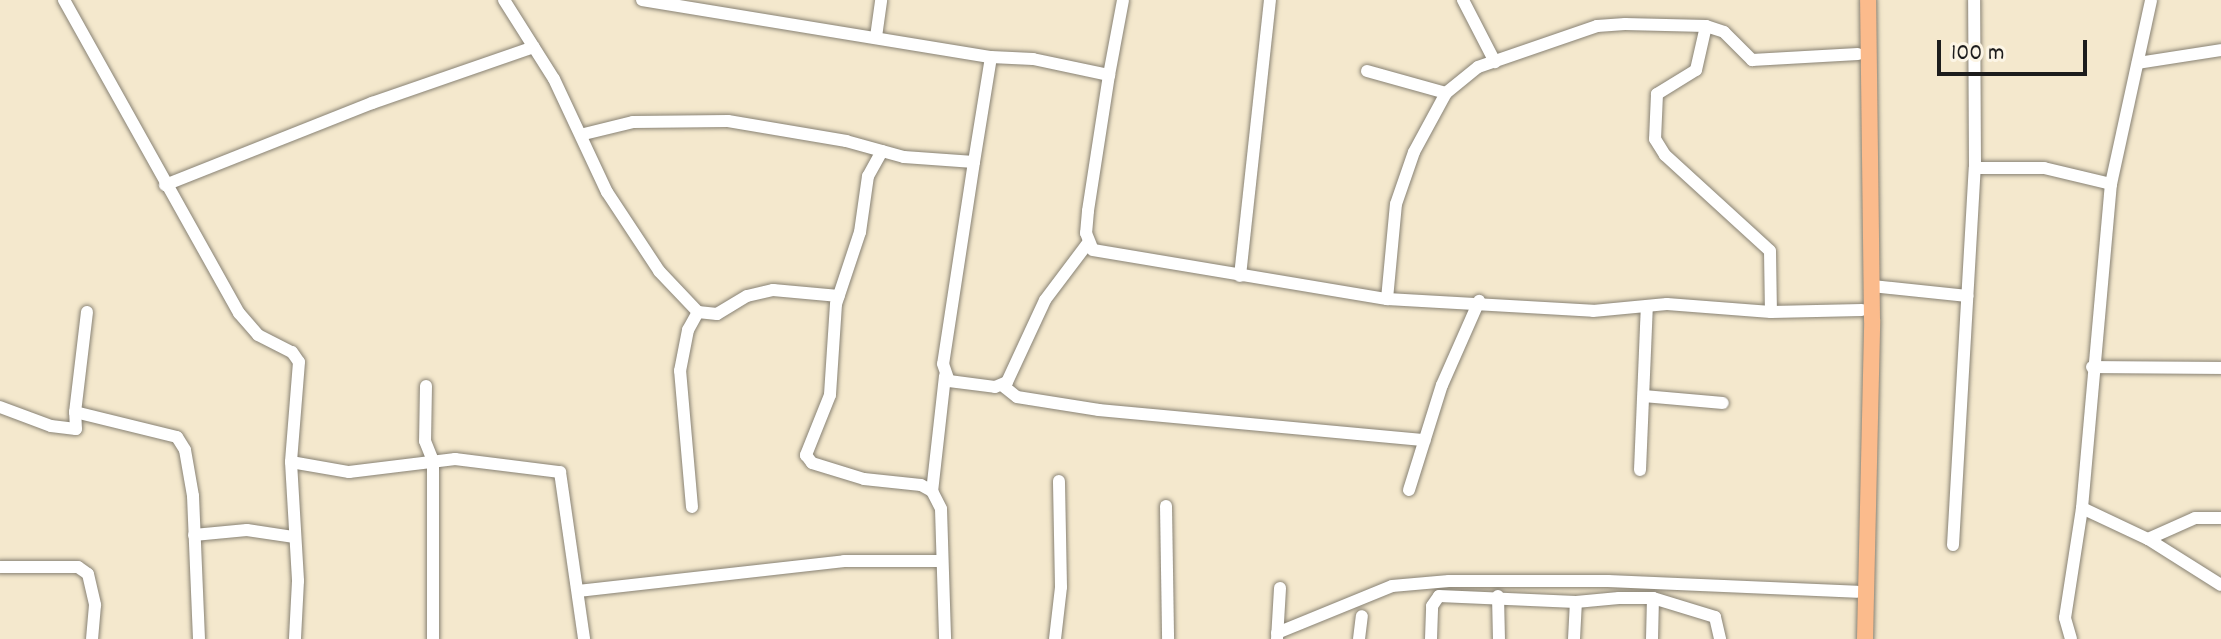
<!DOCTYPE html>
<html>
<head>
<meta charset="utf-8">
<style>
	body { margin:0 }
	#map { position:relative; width:2221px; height:639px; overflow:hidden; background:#f4e8cd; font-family:Dekko,sans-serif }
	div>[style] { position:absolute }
	.roads { filter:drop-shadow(0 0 2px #888274) drop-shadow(0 0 2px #888274) }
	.minor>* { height:12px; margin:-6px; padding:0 6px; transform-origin:6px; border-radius:6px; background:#fff }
	.major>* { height:16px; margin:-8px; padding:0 8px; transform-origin:8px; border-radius:8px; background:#fbbb8c }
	span { translate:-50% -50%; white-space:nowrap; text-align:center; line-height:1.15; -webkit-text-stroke:6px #fcf5e5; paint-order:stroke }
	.scale { position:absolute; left:1937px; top:40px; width:150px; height:36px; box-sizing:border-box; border:4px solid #1c1c1c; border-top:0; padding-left:10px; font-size:24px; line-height:28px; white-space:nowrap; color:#1c1c1c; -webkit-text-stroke:6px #fcf5e5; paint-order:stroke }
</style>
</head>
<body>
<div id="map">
	<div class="roads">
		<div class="minor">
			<div style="left:64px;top:0;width:359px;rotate:60.8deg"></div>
			<div style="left:239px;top:313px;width:29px;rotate:49deg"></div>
			<div style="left:258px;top:335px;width:38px;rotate:27deg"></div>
			<div style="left:292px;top:352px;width:12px;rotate:55deg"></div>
			<div style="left:299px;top:362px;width:100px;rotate:94.6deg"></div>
			<div style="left:291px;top:462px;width:119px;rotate:86.6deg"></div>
			<div style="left:298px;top:581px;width:58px;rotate:93deg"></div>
			<div style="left:504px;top:0;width:93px;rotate:57.7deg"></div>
			<div style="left:554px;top:79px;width:125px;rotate:64.9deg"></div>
			<div style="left:607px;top:192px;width:95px;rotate:56.6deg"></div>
			<div style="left:659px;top:271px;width:57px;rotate:46.4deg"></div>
			<div style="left:698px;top:312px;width:19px;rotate:6deg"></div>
			<div style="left:717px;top:314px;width:35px;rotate:-31deg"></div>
			<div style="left:747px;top:296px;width:27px;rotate:-13deg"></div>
			<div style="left:773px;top:290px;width:66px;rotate:5.2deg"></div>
			<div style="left:642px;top:0;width:354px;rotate:9.3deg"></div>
			<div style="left:1463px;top:0;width:70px;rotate:62.7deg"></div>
			<div style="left:1706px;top:26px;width:45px;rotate:102.8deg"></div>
			<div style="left:1696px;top:70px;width:46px;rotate:148.4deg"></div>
			<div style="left:1657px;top:94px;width:45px;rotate:92.5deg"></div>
			<div style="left:1655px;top:139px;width:19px;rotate:58deg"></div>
			<div style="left:1665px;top:155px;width:142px;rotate:42.4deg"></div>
			<div style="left:1770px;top:251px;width:61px;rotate:89.1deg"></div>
			<div style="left:876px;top:37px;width:37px;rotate:-82deg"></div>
			<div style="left:2138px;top:63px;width:84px;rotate:-8.9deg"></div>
			<div style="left:1367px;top:71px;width:82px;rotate:15.6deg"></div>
			<div style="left:1109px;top:75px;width:76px;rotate:-79.4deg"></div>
			<div style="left:584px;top:134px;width:50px;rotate:-13.8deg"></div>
			<div style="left:633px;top:122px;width:95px;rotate:-0.6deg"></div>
			<div style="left:728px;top:121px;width:120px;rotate:9.6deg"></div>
			<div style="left:846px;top:141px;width:60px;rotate:15.4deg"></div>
			<div style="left:904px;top:157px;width:70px;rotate:4.1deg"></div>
			<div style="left:974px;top:162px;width:106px;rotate:-80.8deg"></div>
			<div style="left:991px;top:57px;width:42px;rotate:2.7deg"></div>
			<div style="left:1033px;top:59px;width:78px;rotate:11.9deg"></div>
			<div style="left:1109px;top:75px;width:138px;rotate:98.8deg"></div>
			<div style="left:1088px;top:211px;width:22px;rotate:95deg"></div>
			<div style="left:1086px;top:233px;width:18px;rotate:68deg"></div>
			<div style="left:1093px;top:250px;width:298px;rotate:9.5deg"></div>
			<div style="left:1387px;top:299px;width:206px;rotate:3.3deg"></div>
			<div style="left:1593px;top:311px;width:74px;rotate:-5.4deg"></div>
			<div style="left:1667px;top:304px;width:104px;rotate:4.4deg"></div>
			<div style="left:1771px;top:312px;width:91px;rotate:-1.3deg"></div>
			<div style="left:882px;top:151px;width:29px;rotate:119deg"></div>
			<div style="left:868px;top:176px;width:57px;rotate:98.1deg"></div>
			<div style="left:860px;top:232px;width:76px;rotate:108.4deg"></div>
			<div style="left:836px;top:304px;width:91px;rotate:93.8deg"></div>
			<div style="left:830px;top:395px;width:65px;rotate:111.8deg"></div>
			<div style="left:806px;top:455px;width:10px;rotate:53deg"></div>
			<div style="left:812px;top:463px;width:54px;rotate:17.1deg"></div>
			<div style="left:864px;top:479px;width:57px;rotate:6deg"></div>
			<div style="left:921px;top:485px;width:13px;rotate:29deg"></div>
			<div style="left:974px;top:162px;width:204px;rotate:98.7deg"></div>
			<div style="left:943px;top:364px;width:18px;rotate:71deg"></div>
			<div style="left:949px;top:381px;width:46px;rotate:7.4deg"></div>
			<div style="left:995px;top:387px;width:13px;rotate:-23deg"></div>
			<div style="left:1007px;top:382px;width:90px;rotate:-65.1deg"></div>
			<div style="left:1045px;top:300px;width:71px;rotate:-53deg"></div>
			<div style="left:1975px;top:168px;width:69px"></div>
			<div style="left:2044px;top:168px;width:69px;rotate:13.4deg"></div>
			<div style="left:165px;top:185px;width:223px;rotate:-21.6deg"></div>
			<div style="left:372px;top:103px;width:171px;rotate:-19.1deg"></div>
			<div style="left:1240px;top:276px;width:278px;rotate:-83.8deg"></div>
			<div style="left:1872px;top:286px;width:96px;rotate:6deg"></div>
			<div style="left:1387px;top:299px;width:95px;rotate:-84.6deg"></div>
			<div style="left:1396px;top:204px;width:55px;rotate:-70.9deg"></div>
			<div style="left:1414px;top:152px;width:67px;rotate:-61.5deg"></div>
			<div style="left:1446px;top:93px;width:41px;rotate:-39.1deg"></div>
			<div style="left:1478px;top:67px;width:126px;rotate:-19deg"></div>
			<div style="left:1597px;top:26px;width:28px;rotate:-4deg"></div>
			<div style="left:1625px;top:24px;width:81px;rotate:1.4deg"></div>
			<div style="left:1706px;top:26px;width:19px;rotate:18deg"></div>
			<div style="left:1724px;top:32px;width:40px;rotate:45deg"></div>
			<div style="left:1752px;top:60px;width:106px;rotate:-3.2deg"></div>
			<div style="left:87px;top:312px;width:101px;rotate:96.8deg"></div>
			<div style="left:75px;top:412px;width:105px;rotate:13.8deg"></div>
			<div style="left:177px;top:437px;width:15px;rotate:58deg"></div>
			<div style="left:185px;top:450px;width:47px;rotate:80.1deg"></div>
			<div style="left:193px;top:496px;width:143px;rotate:87.6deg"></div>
			<div style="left:2092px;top:367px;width:129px;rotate:0.4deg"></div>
			<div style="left:945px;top:376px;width:116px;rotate:96.4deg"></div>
			<div style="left:932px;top:491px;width:20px;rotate:63deg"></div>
			<div style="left:941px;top:509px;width:130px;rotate:88.2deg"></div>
			<div style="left:1002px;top:385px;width:19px;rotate:39deg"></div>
			<div style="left:1017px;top:397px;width:83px;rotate:9deg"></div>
			<div style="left:1099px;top:410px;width:327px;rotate:5.3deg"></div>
			<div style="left:426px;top:386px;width:55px;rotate:91deg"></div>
			<div style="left:425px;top:441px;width:22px;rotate:68deg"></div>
			<div style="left:433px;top:461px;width:178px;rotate:90deg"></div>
			<div style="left:1644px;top:396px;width:79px;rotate:5.1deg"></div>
			<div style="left:0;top:407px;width:54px;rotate:20.4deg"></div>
			<div style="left:51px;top:426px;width:25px;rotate:7deg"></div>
			<div style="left:76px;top:429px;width:17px;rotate:-93deg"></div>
			<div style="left:291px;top:462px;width:59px;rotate:9.8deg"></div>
			<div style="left:349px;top:472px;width:107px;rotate:-7deg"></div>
			<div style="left:455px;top:459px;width:106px;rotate:7.1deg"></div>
			<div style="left:560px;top:472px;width:169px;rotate:81.8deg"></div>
			<div style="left:1640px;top:470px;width:164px;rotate:-87.6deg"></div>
			<div style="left:1409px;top:490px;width:110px;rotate:-72.6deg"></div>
			<div style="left:1442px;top:385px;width:92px;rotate:-66.2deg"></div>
			<div style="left:1166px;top:506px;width:133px;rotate:89.1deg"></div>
			<div style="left:692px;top:507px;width:137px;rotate:-95deg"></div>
			<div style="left:680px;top:371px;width:42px;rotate:-79deg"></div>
			<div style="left:688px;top:330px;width:21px;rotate:-61deg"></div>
			<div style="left:2082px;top:508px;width:73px;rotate:25.2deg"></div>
			<div style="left:2148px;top:539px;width:86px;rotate:32.2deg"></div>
			<div style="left:194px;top:535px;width:53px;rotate:-5.4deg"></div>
			<div style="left:247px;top:530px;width:48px;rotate:8.5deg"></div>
			<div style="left:2148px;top:539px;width:51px;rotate:-24.1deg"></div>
			<div style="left:2195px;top:518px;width:26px"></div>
			<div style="left:1953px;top:545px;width:378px;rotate:-86.7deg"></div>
			<div style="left:1975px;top:168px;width:168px;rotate:-90.3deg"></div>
			<div style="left:0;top:567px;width:78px"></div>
			<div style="left:78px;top:567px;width:12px;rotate:35deg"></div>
			<div style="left:88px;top:574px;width:32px;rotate:77deg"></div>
			<div style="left:95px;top:605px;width:34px;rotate:95deg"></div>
			<div style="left:578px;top:591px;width:268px;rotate:-6.4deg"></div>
			<div style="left:844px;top:561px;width:96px"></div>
			<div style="left:1498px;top:596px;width:43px;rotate:88.7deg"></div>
			<div style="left:1277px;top:633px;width:124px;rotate:-22.2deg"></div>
			<div style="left:1392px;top:586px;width:57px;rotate:-5deg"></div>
			<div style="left:1449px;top:581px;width:159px"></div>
			<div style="left:1608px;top:581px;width:249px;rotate:2.5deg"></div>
			<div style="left:1055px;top:639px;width:52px;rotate:-83.4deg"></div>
			<div style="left:1061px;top:587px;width:106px;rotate:-91.1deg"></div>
			<div style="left:1277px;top:639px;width:51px;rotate:-86.6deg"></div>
			<div style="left:1359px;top:639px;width:23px;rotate:-83deg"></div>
			<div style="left:1431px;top:639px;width:33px;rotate:-88deg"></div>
			<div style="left:1432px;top:606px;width:12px;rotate:-55deg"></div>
			<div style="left:1439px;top:596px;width:137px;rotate:2.5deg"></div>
			<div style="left:1574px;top:639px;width:37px;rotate:-87deg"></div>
			<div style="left:1576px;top:602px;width:43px;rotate:-5.3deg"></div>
			<div style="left:1619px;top:598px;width:34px"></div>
			<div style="left:1653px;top:598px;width:65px;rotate:17deg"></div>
			<div style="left:1715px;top:617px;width:23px;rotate:77deg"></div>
			<div style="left:1652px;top:639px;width:41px;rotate:-88.6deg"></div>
			<div style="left:2071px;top:639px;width:22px;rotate:-106deg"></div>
			<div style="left:2065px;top:618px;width:111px;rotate:-81.2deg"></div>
			<div style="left:2082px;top:508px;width:325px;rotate:-84.9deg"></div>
			<div style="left:2111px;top:184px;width:188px;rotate:-77.7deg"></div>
		</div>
		<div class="major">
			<div style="left:1865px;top:639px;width:319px;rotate:-88.7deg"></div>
			<div style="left:1872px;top:320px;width:320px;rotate:-90.7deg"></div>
		</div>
	</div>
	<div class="scale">100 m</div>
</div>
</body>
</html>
